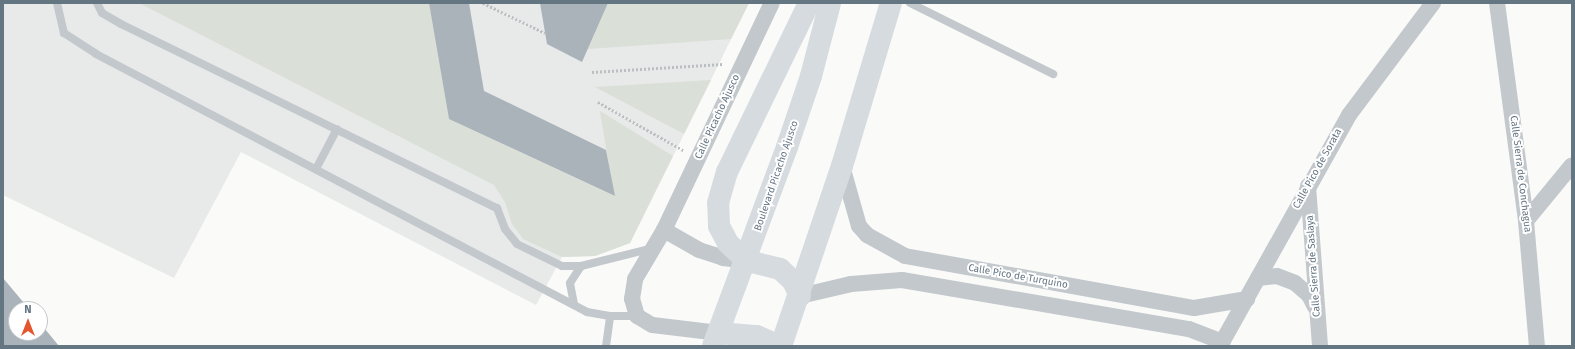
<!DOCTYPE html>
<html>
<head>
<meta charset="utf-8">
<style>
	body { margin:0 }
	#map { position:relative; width:1575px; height:349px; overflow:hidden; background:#fafaf8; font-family:"Fira Sans",sans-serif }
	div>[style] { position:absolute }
	.built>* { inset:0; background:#e8e9e9 }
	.green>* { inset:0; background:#dadfd7 }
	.building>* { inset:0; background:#aab3b9 }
	.path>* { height:2.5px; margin-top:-1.25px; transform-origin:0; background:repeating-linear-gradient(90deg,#bbbfc2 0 2px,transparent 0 4px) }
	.lane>* { height:8px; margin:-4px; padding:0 4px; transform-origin:4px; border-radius:4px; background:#c3c8cc }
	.street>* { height:16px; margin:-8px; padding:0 8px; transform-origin:8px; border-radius:8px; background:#c3c8cc }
	.secondary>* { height:22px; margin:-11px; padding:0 11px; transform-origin:11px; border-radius:11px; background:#d6dbdf }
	span { translate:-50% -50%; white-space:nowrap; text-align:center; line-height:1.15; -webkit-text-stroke:4px #fff; paint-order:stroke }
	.street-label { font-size:10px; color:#657683 }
	.frame { position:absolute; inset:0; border:4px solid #657683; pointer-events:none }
	.north { position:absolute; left:8px; top:301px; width:40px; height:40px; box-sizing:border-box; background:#fff; border:1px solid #c1c8cd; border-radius:50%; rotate:0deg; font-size:11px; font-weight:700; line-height:16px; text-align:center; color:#657683 }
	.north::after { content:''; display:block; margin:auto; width:14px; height:18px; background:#e4572e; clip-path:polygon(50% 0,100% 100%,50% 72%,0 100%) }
</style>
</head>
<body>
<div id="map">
	<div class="built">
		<div style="clip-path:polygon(3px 3px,749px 3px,630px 243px,595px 256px,562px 257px,536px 305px,241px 152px,174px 278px,3px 195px)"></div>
	</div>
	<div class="green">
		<div style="clip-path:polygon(139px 3px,429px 3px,449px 119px,614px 196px,600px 111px,673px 156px,630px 243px,595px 256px,562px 257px,523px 239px,512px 224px,505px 202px,494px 185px)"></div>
		<div style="clip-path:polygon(608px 3px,749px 3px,731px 39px,588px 49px)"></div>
		<div style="clip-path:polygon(711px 80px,684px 134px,595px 87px)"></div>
	</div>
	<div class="building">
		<div style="clip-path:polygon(429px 3px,469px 3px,484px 91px,606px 150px,615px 196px,449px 119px)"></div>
		<div style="clip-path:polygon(540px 3px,608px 3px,582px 62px,547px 44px)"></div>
		<div style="clip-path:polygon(3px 278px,29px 309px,16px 309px,16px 333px,40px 333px,40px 323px,59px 346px,3px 346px)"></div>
	</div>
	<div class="path">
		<div style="left:483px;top:3px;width:69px;rotate:25.8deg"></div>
		<div style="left:592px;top:72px;width:131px;rotate:-3.5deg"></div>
		<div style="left:598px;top:102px;width:98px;rotate:29.5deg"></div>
	</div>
	<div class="lane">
		<div style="left:57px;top:3px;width:31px;rotate:77deg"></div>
		<div style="left:64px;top:33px;width:38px;rotate:33deg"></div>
		<div style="left:96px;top:54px;width:555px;rotate:27.72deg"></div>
		<div style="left:587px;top:312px;width:23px;rotate:10deg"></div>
		<div style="left:610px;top:316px;width:27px"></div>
		<div style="left:97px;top:3px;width:11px;rotate:63deg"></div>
		<div style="left:102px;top:13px;width:22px;rotate:30deg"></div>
		<div style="left:121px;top:24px;width:419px;rotate:26.1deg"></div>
		<div style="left:497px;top:208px;width:22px;rotate:69deg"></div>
		<div style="left:505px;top:229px;width:19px;rotate:51deg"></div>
		<div style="left:517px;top:244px;width:50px;rotate:26.1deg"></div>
		<div style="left:562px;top:266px;width:19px"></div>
		<div style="left:581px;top:266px;width:74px;rotate:-14deg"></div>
		<div style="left:910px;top:3px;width:160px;rotate:26.4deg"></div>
		<div style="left:316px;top:169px;width:45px;rotate:-62.3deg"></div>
		<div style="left:574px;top:304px;width:21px;rotate:-101deg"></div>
		<div style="left:570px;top:283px;width:20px;rotate:-57deg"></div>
		<div style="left:606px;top:346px;width:30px;rotate:-82deg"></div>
	</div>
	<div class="street">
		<div style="left:1497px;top:3px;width:220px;rotate:82.4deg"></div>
		<div style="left:1526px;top:221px;width:125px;rotate:85deg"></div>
		<div style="left:842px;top:166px;width:62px;rotate:74.2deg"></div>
		<div style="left:859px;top:226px;width:12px;rotate:48deg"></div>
		<div style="left:867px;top:235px;width:43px;rotate:28.9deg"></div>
		<div style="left:905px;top:256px;width:294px;rotate:10.2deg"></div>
		<div style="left:1194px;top:308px;width:54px;rotate:-9.6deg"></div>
		<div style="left:1308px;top:186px;width:160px;rotate:85.7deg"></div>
		<div style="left:1526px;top:221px;width:72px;rotate:-50.6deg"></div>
		<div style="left:664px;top:230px;width:40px;rotate:29.7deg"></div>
		<div style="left:699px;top:250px;width:25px;rotate:18deg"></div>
		<div style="left:723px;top:258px;width:24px;rotate:7deg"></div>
		<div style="left:1258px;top:278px;width:19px;rotate:-6deg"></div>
		<div style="left:1277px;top:276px;width:19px;rotate:21deg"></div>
		<div style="left:1295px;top:283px;width:18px;rotate:41deg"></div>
		<div style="left:1309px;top:295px;width:13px;rotate:63deg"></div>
		<div style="left:800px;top:296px;width:52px;rotate:-13.2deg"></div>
		<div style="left:851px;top:284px;width:51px;rotate:-4.5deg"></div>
		<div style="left:902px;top:280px;width:291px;rotate:9.7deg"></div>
		<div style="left:1189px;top:329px;width:36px;rotate:21deg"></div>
		<div style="left:719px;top:333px;width:67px;rotate:-173.2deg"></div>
		<div style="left:652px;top:325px;width:17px;rotate:-149deg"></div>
		<div style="left:637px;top:316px;width:18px;rotate:-106deg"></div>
		<div style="left:632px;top:299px;width:20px;rotate:-81deg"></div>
		<div style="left:635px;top:279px;width:57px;rotate:-59.4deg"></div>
		<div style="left:664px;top:230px;width:251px;rotate:-64.6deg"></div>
		<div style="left:1220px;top:346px;width:265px;rotate:-60.8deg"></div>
		<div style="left:1349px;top:115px;width:140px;rotate:-53.1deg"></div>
	</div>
	<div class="secondary">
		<div style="left:800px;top:296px;width:17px;rotate:-115deg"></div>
		<div style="left:793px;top:281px;width:18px;rotate:-137deg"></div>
		<div style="left:780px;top:269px;width:34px;rotate:-166deg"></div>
		<div style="left:747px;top:261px;width:26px;rotate:-137deg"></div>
		<div style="left:728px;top:243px;width:19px;rotate:-118deg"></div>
		<div style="left:719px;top:226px;width:23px;rotate:-92deg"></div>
		<div style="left:718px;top:203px;width:32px;rotate:-74deg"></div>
		<div style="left:727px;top:172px;width:188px;rotate:-64.1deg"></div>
		<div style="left:719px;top:333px;width:38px;rotate:5deg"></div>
		<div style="left:757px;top:336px;width:24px;rotate:24deg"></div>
		<div style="left:713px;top:346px;width:212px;rotate:-69.6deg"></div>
		<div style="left:787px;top:147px;width:75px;rotate:-71.3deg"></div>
		<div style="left:811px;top:76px;width:75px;rotate:-75.4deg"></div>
		<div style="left:781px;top:346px;width:190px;rotate:-71.3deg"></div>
		<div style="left:842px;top:166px;width:170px;rotate:-73.3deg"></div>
	</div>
	<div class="street-label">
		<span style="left:718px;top:117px;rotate:-65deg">Calle Picacho Ajusco</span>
		<span style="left:1318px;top:169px;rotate:-61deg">Calle Pico de Sorata</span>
		<span style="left:1520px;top:174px;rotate:83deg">Calle Sierra de Conchagua</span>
		<span style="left:777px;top:176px;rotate:-71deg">Boulevard Picacho Ajusco</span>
		<span style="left:1314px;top:266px;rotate:-94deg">Calle Sierra de Saslaya</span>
		<span style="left:1018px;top:277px;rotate:10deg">Calle Pico de Turquino</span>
	</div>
	<div class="frame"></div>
	<div class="north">N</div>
</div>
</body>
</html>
